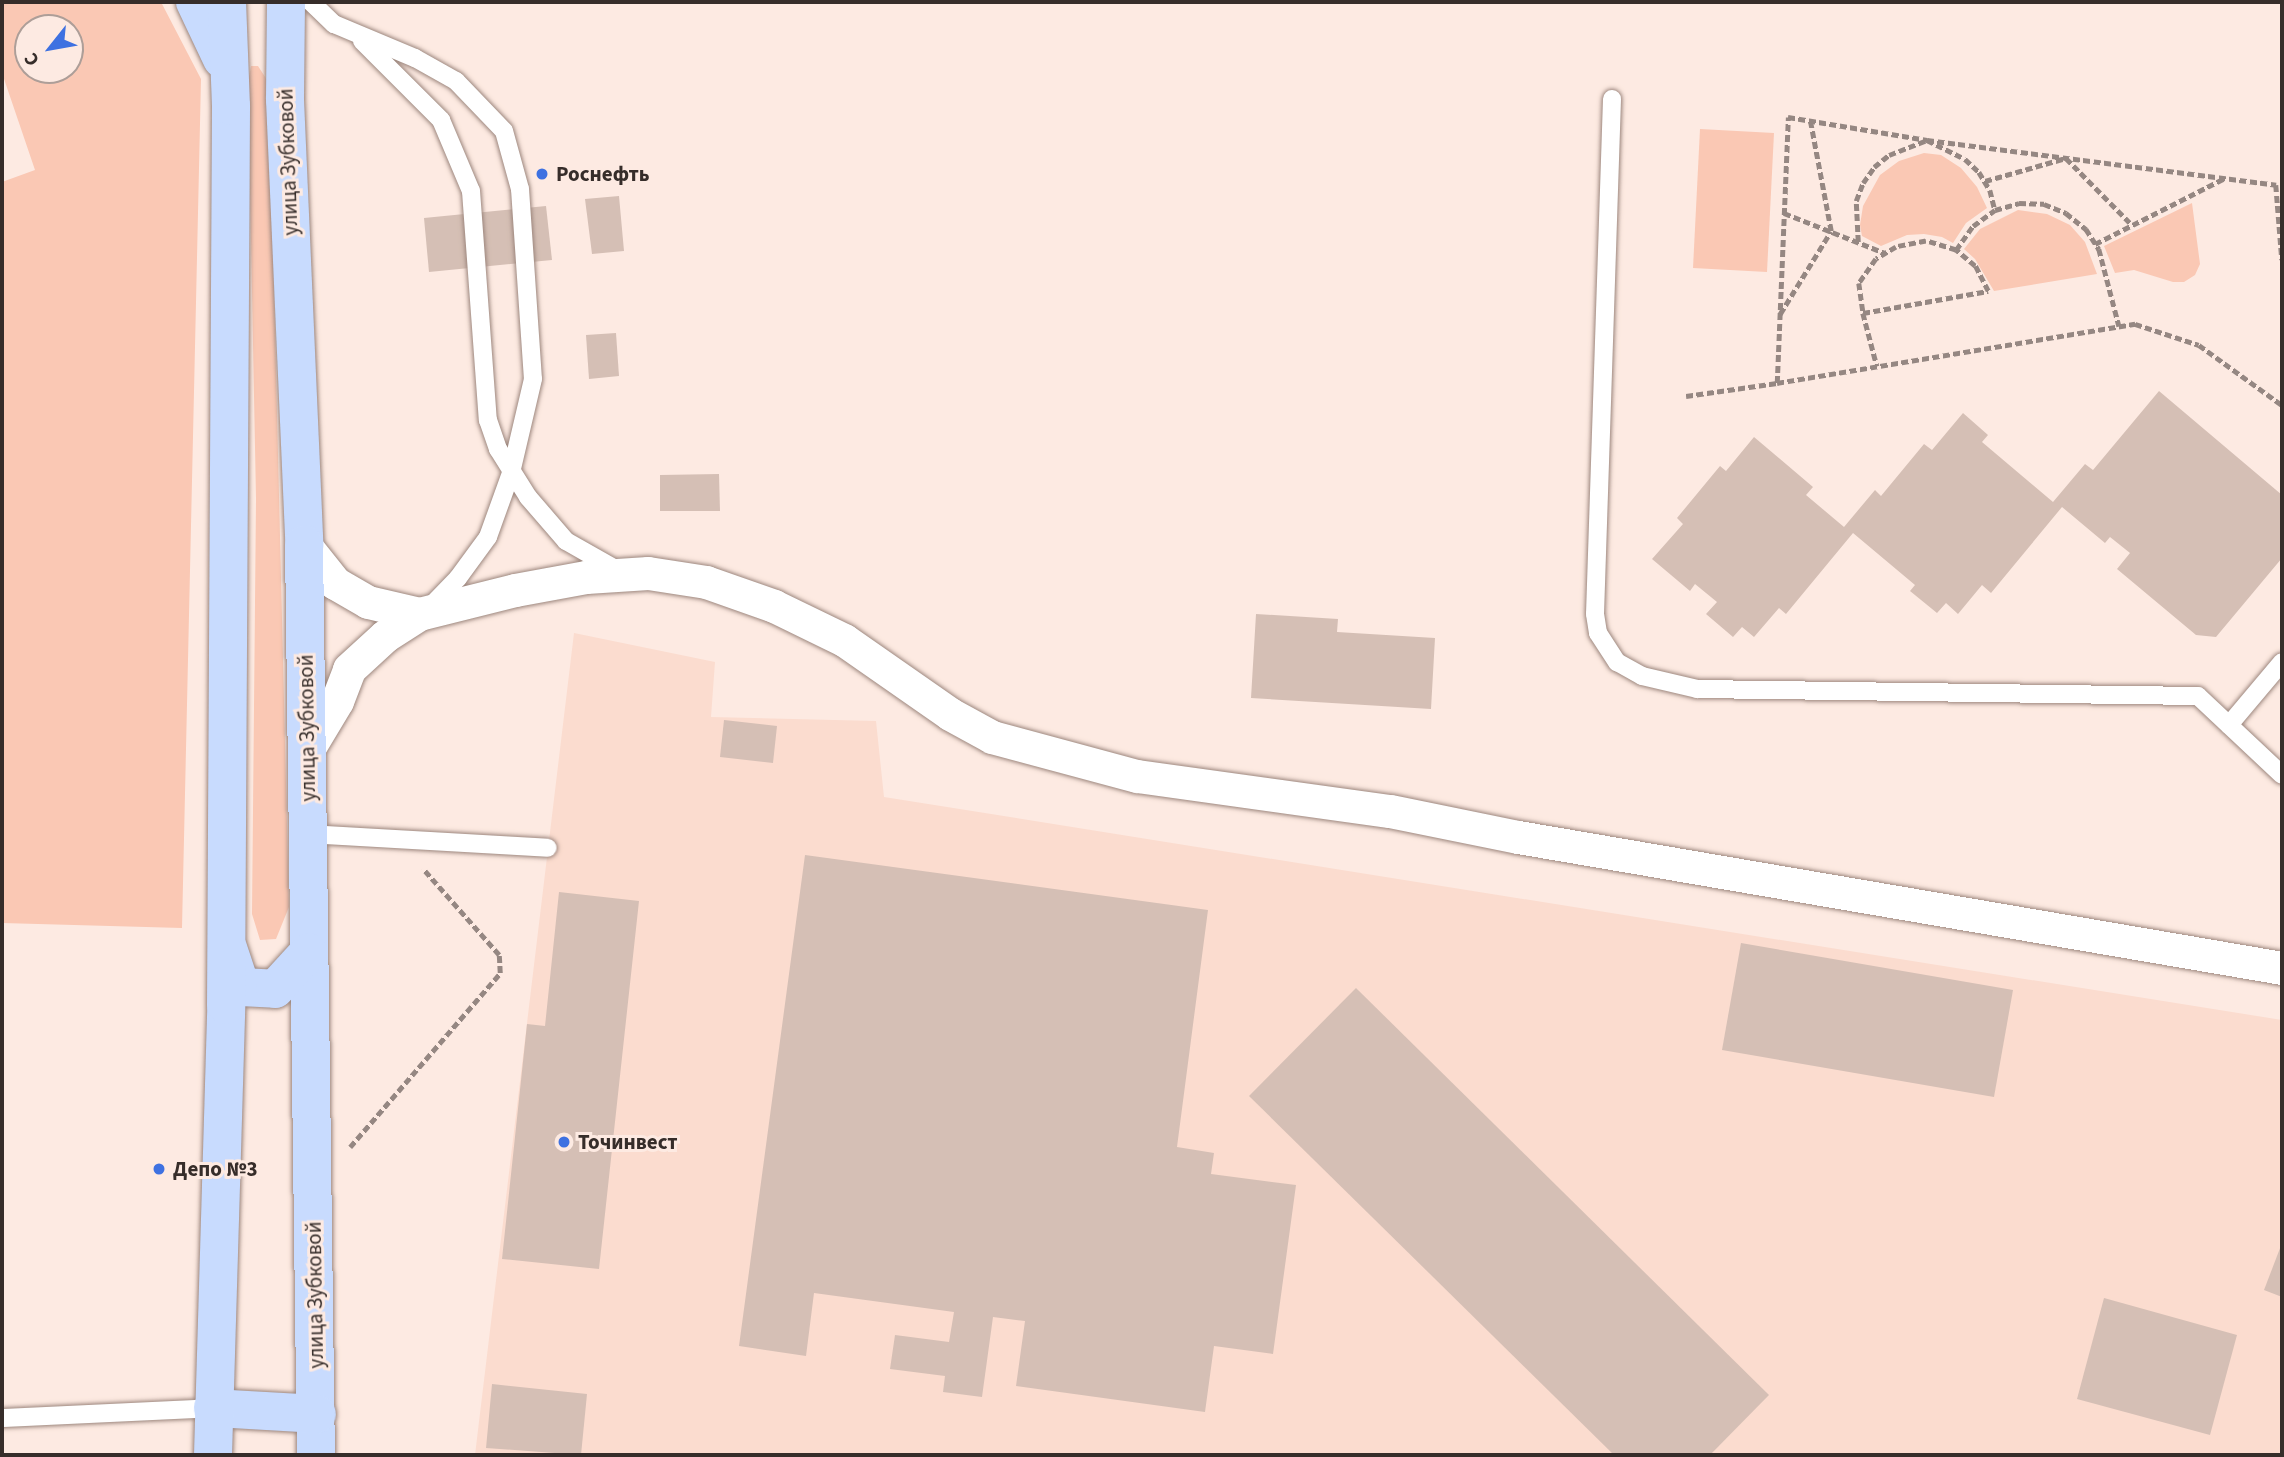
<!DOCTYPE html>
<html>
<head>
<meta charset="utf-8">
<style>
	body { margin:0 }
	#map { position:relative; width:2284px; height:1457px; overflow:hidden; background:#fdeae2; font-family:"Source Sans 3",sans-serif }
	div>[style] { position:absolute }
	.built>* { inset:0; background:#fbdccf }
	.green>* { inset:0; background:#fac8b4 }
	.building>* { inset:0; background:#d5bfb5 }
	.path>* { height:4.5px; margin-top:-2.25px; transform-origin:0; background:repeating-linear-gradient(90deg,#958782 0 7px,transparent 0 10.5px) }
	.roads { filter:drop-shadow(0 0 2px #9d877e) drop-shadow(0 0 2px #9d877e) }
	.service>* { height:18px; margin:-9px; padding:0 9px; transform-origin:9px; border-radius:9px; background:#fff }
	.minor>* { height:33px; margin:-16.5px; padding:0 16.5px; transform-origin:16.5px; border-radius:16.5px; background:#fff }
	.primary>* { height:38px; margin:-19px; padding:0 19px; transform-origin:19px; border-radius:19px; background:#c8dbfe }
	.dots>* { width:19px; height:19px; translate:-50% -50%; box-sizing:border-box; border:4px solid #fdeae2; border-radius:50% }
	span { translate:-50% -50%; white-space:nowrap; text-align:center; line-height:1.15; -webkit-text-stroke:6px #fdeae2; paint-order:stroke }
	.street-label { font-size:21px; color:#362d2a }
	.poi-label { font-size:21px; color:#362d2a; font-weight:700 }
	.left { translate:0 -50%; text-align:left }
	.frame { position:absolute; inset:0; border:4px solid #362d2a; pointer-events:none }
	.north { position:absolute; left:14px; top:14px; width:70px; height:70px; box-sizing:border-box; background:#fdeae2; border:2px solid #ad9e98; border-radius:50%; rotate:239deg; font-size:19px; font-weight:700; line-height:28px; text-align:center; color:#362d2a }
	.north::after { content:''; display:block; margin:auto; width:24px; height:32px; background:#3e71e1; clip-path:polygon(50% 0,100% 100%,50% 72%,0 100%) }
</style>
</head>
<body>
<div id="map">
	<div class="built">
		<div style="clip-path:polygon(574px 633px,715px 662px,711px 717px,876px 721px,884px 797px,2282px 1020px,2282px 1455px,475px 1455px)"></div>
	</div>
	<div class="green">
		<div style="clip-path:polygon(evenodd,2px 2px,161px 2px,201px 79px,182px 928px,2px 923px,2px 182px,35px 170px,2px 73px,2px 2px,70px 28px,70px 70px,28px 70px,28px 28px,70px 28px)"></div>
		<div style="clip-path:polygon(251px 66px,258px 66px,269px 83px,289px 907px,276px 939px,260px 940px,252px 914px,256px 499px,248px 83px)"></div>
		<div style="clip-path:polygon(1700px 129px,1774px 133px,1767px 272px,1693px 268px)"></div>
		<div style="clip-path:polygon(1924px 153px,1941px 155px,1961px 168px,1977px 187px,1987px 208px,1966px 223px,1953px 243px,1942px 237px,1924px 234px,1907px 235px,1881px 246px,1862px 236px,1860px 225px,1863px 206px,1880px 175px,1899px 161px)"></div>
		<div style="clip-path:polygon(2192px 203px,2200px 264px,2195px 275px,2184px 282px,2173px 282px,2134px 270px,2115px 273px,2104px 246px)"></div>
		<div style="clip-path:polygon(2018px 210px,2047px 214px,2070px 225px,2085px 242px,2097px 274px,1994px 291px,1975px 259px,1964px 249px,1980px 229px)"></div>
	</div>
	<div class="building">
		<div style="clip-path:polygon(619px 196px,624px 251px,592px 254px,585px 199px)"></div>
		<div style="clip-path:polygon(546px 206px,552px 260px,429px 272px,424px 218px)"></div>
		<div style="clip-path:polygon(616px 333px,619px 376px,589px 379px,586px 335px)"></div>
		<div style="clip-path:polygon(2159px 391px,2282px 495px,2282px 558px,2216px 637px,2196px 635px,2117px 569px,2130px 553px,2110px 537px,2105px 543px,2062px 507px,1991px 593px,1982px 585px,1958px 614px,1946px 603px,1937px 613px,1910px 591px,1915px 585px,1853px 533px,1786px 614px,1779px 608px,1754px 637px,1742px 627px,1733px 637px,1706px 614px,1717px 602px,1695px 584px,1690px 591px,1652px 559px,1683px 524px,1677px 518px,1720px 466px,1726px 471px,1754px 437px,1813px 487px,1806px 495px,1844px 527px,1875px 490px,1881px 496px,1924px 444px,1932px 450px,1963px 413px,1988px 435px,1982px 442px,2053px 502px,2085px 464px,2093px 470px)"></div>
		<div style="clip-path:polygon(719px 474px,720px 511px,660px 511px,660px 475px)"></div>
		<div style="clip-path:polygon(1256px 614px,1338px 619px,1337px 632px,1435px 638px,1431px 709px,1251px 698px)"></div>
		<div style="clip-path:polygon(724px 720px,777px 726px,773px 763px,720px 757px)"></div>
		<div style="clip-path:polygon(805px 855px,1208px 910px,1177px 1147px,1214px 1153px,1211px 1174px,1296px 1185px,1273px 1354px,1214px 1346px,1205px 1412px,1016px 1386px,1025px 1321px,993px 1317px,982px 1397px,943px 1392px,945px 1376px,890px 1369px,895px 1335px,949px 1342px,954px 1312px,814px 1293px,806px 1356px,739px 1346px)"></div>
		<div style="clip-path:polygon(559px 892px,639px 901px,599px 1269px,502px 1259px,527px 1024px,545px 1026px)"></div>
		<div style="clip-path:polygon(1741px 943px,2013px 990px,1994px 1097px,1722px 1050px)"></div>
		<div style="clip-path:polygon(1356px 988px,1769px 1395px,1710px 1455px,1614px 1455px,1249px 1096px)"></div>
		<div style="clip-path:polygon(2282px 1243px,2282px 1297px,2264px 1290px)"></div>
		<div style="clip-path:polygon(2104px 1298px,2237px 1335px,2210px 1435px,2077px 1399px)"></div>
		<div style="clip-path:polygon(492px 1384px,587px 1394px,581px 1455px,486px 1448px)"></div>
	</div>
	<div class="path">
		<div style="left:1985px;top:181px;width:84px;rotate:-15.9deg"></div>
		<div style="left:2066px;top:158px;width:94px;rotate:45.4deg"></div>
		<div style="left:1784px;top:213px;width:109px;rotate:21.6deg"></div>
		<div style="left:1858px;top:242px;width:41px;rotate:-92.8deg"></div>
		<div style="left:1856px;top:201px;width:19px;rotate:-69deg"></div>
		<div style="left:1863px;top:183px;width:19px;rotate:-55deg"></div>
		<div style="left:1874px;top:167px;width:19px;rotate:-39deg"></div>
		<div style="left:1889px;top:155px;width:41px;rotate:-21.5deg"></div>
		<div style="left:1927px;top:140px;width:42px;rotate:26.6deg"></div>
		<div style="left:1965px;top:159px;width:19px;rotate:43deg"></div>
		<div style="left:1979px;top:172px;width:21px;rotate:59deg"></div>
		<div style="left:1990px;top:190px;width:21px;rotate:76deg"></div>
		<div style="left:2095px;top:244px;width:144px;rotate:-26.9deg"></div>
		<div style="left:1956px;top:250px;width:29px;rotate:-55deg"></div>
		<div style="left:1973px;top:226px;width:27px;rotate:-36deg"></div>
		<div style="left:1995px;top:210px;width:25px;rotate:-16deg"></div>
		<div style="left:2019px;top:203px;width:25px;rotate:2deg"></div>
		<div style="left:2044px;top:204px;width:24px;rotate:22deg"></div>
		<div style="left:2066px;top:213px;width:26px;rotate:39deg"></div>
		<div style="left:2086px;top:229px;width:24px;rotate:57deg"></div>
		<div style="left:2099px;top:249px;width:80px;rotate:75.4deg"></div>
		<div style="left:1863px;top:313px;width:127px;rotate:-10deg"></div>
		<div style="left:1988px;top:291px;width:28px;rotate:-117deg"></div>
		<div style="left:1975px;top:266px;width:25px;rotate:-140deg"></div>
		<div style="left:1956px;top:250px;width:31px;rotate:-163deg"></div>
		<div style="left:1926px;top:241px;width:31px;rotate:169deg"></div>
		<div style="left:1896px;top:247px;width:23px;rotate:149deg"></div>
		<div style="left:1876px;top:259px;width:29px;rotate:125deg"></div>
		<div style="left:1859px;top:283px;width:30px;rotate:82deg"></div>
		<div style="left:1863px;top:313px;width:55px;rotate:75.2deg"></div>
		<div style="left:1780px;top:314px;width:97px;rotate:-58.4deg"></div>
		<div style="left:1831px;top:231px;width:113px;rotate:-100.7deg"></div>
		<div style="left:1777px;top:383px;width:363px;rotate:-9.4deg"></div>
		<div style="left:2135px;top:324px;width:67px;rotate:18.2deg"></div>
		<div style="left:2199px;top:345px;width:102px;rotate:35.9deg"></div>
		<div style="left:1686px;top:396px;width:92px;rotate:-8.1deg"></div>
		<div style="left:1777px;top:383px;width:266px;rotate:-87.6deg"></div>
		<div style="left:1788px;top:117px;width:141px;rotate:9.4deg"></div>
		<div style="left:1927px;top:140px;width:352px;rotate:7.3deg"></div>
		<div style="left:2276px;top:185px;width:75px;rotate:85.4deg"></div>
		<div style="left:350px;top:1147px;width:230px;rotate:-49.2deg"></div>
		<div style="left:500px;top:973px;width:18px;rotate:-93deg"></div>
		<div style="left:499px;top:955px;width:115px;rotate:-131.5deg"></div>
	</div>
	<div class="roads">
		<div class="service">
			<div style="left:311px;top:2px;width:32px;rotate:44deg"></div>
			<div style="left:334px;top:24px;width:88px;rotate:22.8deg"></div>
			<div style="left:415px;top:58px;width:47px;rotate:29.3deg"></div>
			<div style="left:456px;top:81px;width:69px;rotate:46.2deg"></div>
			<div style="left:504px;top:131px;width:60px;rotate:74.6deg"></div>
			<div style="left:520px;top:189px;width:190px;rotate:86.1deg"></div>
			<div style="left:533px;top:379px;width:97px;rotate:103.2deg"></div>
			<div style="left:511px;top:473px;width:68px;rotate:109.8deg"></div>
			<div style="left:488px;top:537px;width:51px;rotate:126.2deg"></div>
			<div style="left:458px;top:578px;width:39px;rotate:134deg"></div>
			<div style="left:362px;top:41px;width:112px;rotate:45deg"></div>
			<div style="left:441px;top:120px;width:77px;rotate:67.1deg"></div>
			<div style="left:471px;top:191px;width:230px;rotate:85.8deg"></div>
			<div style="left:488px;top:420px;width:31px;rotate:71deg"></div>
			<div style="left:498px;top:449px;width:57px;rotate:58deg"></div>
			<div style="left:528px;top:497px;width:58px;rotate:49.2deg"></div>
			<div style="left:566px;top:541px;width:59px;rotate:29.6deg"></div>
			<div style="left:1612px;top:99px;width:515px;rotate:91.89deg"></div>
			<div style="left:1595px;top:614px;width:19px;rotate:81deg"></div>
			<div style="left:1598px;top:633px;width:35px;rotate:57deg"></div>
			<div style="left:1617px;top:662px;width:29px;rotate:29deg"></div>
			<div style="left:1642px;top:676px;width:57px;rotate:13.3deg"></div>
			<div style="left:1697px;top:689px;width:501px;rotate:0.8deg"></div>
			<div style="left:2198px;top:696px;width:115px;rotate:43.2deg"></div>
			<div style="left:2229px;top:725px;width:82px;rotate:-49.9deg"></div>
			<div style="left:308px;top:834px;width:240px;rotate:3.3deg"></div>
			<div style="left:2px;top:1418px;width:211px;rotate:-2.7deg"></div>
		</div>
		<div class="minor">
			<div style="left:304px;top:544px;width:50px;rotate:51.5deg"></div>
			<div style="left:335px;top:583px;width:38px;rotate:30deg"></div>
			<div style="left:368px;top:602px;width:52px;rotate:13.2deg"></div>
			<div style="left:307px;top:751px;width:58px;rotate:-59deg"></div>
			<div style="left:337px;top:701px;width:34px;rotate:-69deg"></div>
			<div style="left:349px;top:669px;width:49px;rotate:-42.5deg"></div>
			<div style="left:385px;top:636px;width:40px;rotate:-32.9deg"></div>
			<div style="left:419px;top:614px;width:99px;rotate:-14deg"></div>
			<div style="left:515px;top:590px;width:72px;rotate:-10.4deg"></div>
			<div style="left:586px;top:577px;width:62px;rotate:-3.7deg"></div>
			<div style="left:648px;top:573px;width:59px;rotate:8.8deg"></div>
			<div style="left:706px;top:582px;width:72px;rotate:19.4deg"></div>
			<div style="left:774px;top:606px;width:78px;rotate:25.9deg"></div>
			<div style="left:844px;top:640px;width:129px;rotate:34.9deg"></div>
			<div style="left:950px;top:714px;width:48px;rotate:28.7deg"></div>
			<div style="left:992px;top:737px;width:150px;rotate:15.1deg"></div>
			<div style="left:1137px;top:776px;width:255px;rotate:7.9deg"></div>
			<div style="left:1390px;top:811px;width:131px;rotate:11.5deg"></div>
			<div style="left:1518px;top:837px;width:775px;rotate:9.73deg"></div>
		</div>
		<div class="primary">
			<div style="left:195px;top:2px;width:63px;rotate:64.7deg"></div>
			<div style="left:286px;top:2px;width:98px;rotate:90.6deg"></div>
			<div style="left:285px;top:100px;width:444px;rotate:87.5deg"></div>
			<div style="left:304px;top:544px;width:911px;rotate:89.25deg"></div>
			<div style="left:228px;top:948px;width:41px;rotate:71.6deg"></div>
			<div style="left:241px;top:987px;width:34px;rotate:3deg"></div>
			<div style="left:275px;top:989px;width:50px;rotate:-47.4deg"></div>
			<div style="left:213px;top:1408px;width:104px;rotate:3.3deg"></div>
			<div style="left:213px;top:1455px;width:450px;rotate:-88.3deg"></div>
			<div style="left:226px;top:1005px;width:899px;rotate:-89.68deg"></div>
			<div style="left:231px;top:106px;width:104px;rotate:-92.2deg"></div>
		</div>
	</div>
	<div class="dots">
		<div style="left:542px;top:174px;background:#3e71e1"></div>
		<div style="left:564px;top:1142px;background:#3e71e1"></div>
		<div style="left:159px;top:1169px;background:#3e71e1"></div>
	</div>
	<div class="street-label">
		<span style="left:288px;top:162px;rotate:-92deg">улица Зубковой</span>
		<span style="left:307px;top:728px;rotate:-91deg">улица Зубковой</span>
		<span style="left:315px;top:1295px;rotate:-91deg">улица Зубковой</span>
	</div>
	<div class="poi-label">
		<span class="left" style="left:556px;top:174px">Роснефть</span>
		<span class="left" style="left:578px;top:1142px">Точинвест</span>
		<span class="left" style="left:173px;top:1169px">Депо №3</span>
	</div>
	<div class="frame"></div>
	<div class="north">С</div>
</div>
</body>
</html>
